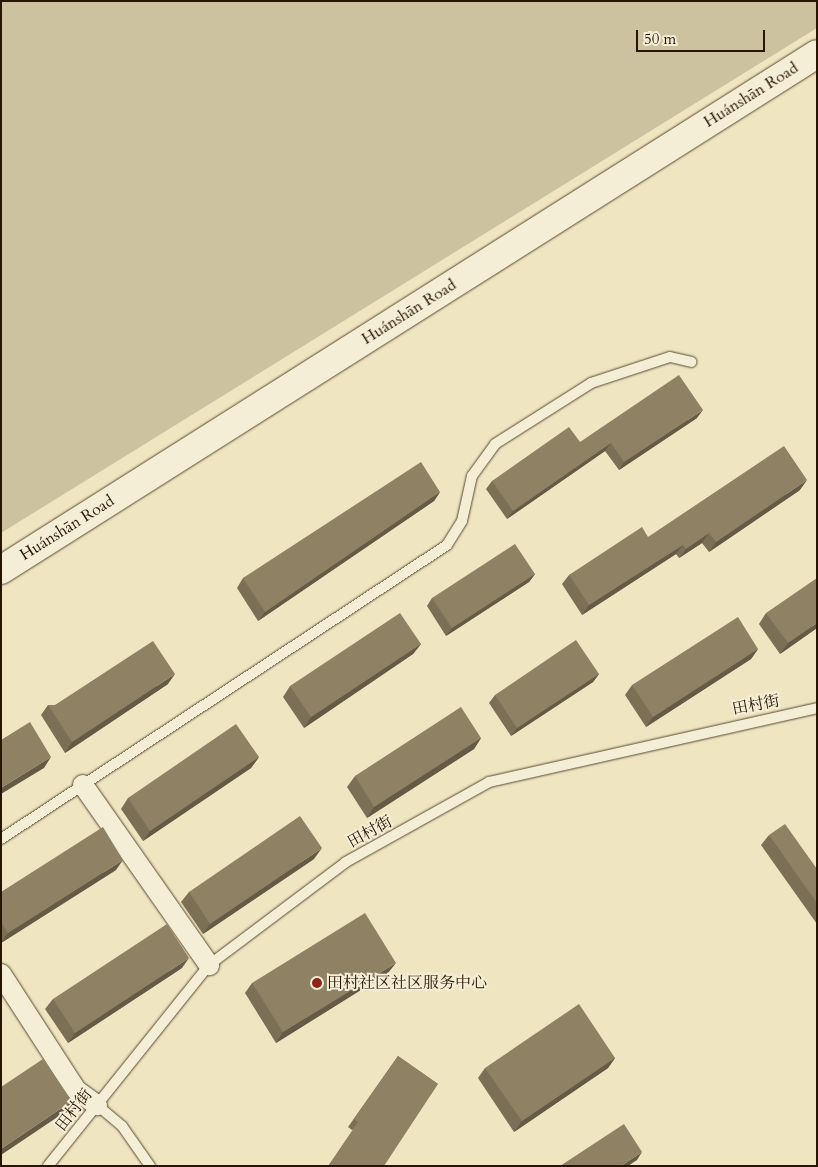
<!DOCTYPE html>
<html>
<head>
<meta charset="utf-8">
<style>
	body { margin:0 }
	#map { position:relative; width:818px; height:1167px; overflow:hidden; background:#efe5c1; font-family:Cardo,"Noto Serif SC",serif }
	div>[style] { position:absolute }
	.green>* { inset:0; background:#cdc2a0 }
	.roads { filter:drop-shadow(0 0 1px #5a4930) drop-shadow(0 0 1px #5a4930) }
	.service>* { height:10px; margin:-5px; padding:0 5px; transform-origin:5px; border-radius:5px; background:#f5eed7 }
	.minor>* { height:20px; margin:-10px; padding:0 10px; transform-origin:10px; border-radius:10px; background:#f5eed7 }
	.secondary>* { height:28px; margin:-14px; padding:0 14px; transform-origin:14px; border-radius:14px; background:#f5eed7 }
	.wall>* { inset:0; background:#7b6f56 }
	.shaded-wall>* { inset:0; background:#645a46 }
	.building>* { inset:0; background:#8f8164 }
	.dots>* { width:14px; height:14px; translate:-50% -50%; box-sizing:border-box; border:2px solid #f5eed7; border-radius:50% }
	span { translate:-50% -50%; white-space:nowrap; text-align:center; line-height:1.15; -webkit-text-stroke:4px #f5eed7; paint-order:stroke }
	.street-label { font-size:16px; color:#281500 }
	.poi-label { font-size:16px; color:#281500 }
	.left { translate:0 -50%; text-align:left }
	.frame { position:absolute; inset:0; border:2px solid #281500; pointer-events:none }
	.scale { position:absolute; left:636px; top:30px; width:129px; height:22px; box-sizing:border-box; border:2px solid #281500; border-top:0; padding-left:6px; font-size:15px; line-height:18px; white-space:nowrap; color:#281500; -webkit-text-stroke:4px #f5eed7; paint-order:stroke }
</style>
</head>
<body>
<div id="map">
	<div class="green">
		<div style="clip-path:polygon(1px 1px,817px 1px,817px 28px,1px 533px)"></div>
	</div>
	<div class="roads">
		<div class="service">
			<div style="left:1px;top:839px;width:534px;rotate:-33.39deg"></div>
			<div style="left:447px;top:545px;width:28px;rotate:-58deg"></div>
			<div style="left:462px;top:521px;width:46px;rotate:-77.5deg"></div>
			<div style="left:472px;top:476px;width:39px;rotate:-54deg"></div>
			<div style="left:495px;top:444px;width:114px;rotate:-32.4deg"></div>
			<div style="left:591px;top:383px;width:83px;rotate:-18.2deg"></div>
			<div style="left:670px;top:357px;width:22px;rotate:13deg"></div>
			<div style="left:97px;top:1105px;width:33px;rotate:40deg"></div>
			<div style="left:122px;top:1126px;width:49px;rotate:55deg"></div>
			<div style="left:48px;top:1166px;width:258px;rotate:-51.3deg"></div>
			<div style="left:209px;top:965px;width:171px;rotate:-36.9deg"></div>
			<div style="left:346px;top:862px;width:164px;rotate:-29.2deg"></div>
			<div style="left:489px;top:782px;width:336px;rotate:-12.7deg"></div>
		</div>
		<div class="minor">
			<div style="left:83px;top:785px;width:220px;rotate:55deg"></div>
			<div style="left:1px;top:974px;width:138px;rotate:57.1deg"></div>
			<div style="left:76px;top:1090px;width:26px;rotate:36deg"></div>
		</div>
		<div class="secondary">
			<div style="left:1px;top:570px;width:965px;rotate:-32.31deg"></div>
		</div>
	</div>
	<div class="wall">
		<div style="clip-path:polygon(697px 418px,619px 470px,605px 451px,507px 519px,486px 489px,492px 481px,580px 442px)"></div>
		<div style="clip-path:polygon(800px 490px,709px 552px,702px 543px,679px 558px,676px 554px,582px 615px,562px 584px,569px 575px,648px 537px)"></div>
		<div style="clip-path:polygon(440px 492px,434px 501px,258px 621px,237px 588px,243px 578px)"></div>
		<div style="clip-path:polygon(535px 574px,529px 582px,446px 636px,427px 606px,432px 598px)"></div>
		<div style="clip-path:polygon(766px 613px,817px 628px,780px 654px,759px 624px)"></div>
		<div style="clip-path:polygon(421px 644px,413px 654px,304px 728px,283px 697px,290px 686px)"></div>
		<div style="clip-path:polygon(758px 649px,751px 659px,646px 727px,625px 695px,632px 685px)"></div>
		<div style="clip-path:polygon(599px 674px,593px 682px,511px 736px,489px 703px,495px 695px)"></div>
		<div style="clip-path:polygon(168px 684px,65px 753px,41px 715px,48px 705px,55px 705px)"></div>
		<div style="clip-path:polygon(481px 738px,474px 749px,367px 818px,347px 787px,355px 776px)"></div>
		<div style="clip-path:polygon(259px 757px,251px 768px,143px 841px,121px 809px,128px 798px)"></div>
		<div style="clip-path:polygon(769px 835px,817px 869px,817px 924px,761px 845px)"></div>
		<div style="clip-path:polygon(314px 859px,203px 934px,181px 902px,189px 892px)"></div>
		<div style="clip-path:polygon(116px 870px,1px 943px,1px 892px)"></div>
		<div style="clip-path:polygon(182px 968px,68px 1043px,45px 1009px,53px 999px)"></div>
		<div style="clip-path:polygon(388px 973px,276px 1043px,245px 993px,252px 983px)"></div>
		<div style="clip-path:polygon(398px 1056px,438px 1084px,352px 1130px,348px 1127px)"></div>
		<div style="clip-path:polygon(615px 1058px,608px 1068px,514px 1132px,478px 1078px,485px 1068px)"></div>
	</div>
	<div class="shaded-wall">
		<div style="clip-path:polygon(703px 410px,697px 418px,619px 470px,624px 462px)"></div>
		<div style="clip-path:polygon(611px 443px,605px 451px,507px 519px,513px 511px)"></div>
		<div style="clip-path:polygon(807px 480px,800px 490px,709px 552px,716px 542px)"></div>
		<div style="clip-path:polygon(440px 492px,434px 501px,258px 621px,265px 612px)"></div>
		<div style="clip-path:polygon(709px 533px,702px 543px,679px 558px,686px 549px)"></div>
		<div style="clip-path:polygon(683px 545px,676px 554px,582px 615px,589px 605px)"></div>
		<div style="clip-path:polygon(535px 574px,529px 582px,446px 636px,452px 628px)"></div>
		<div style="clip-path:polygon(817px 623px,817px 628px,780px 654px,788px 643px)"></div>
		<div style="clip-path:polygon(421px 644px,413px 654px,304px 728px,311px 717px)"></div>
		<div style="clip-path:polygon(758px 649px,751px 659px,646px 727px,653px 717px)"></div>
		<div style="clip-path:polygon(175px 674px,168px 684px,65px 753px,72px 742px)"></div>
		<div style="clip-path:polygon(599px 674px,593px 682px,511px 736px,517px 728px)"></div>
		<div style="clip-path:polygon(481px 738px,474px 749px,367px 818px,374px 807px)"></div>
		<div style="clip-path:polygon(51px 757px,44px 768px,1px 794px,1px 788px)"></div>
		<div style="clip-path:polygon(259px 757px,251px 768px,143px 841px,150px 831px)"></div>
		<div style="clip-path:polygon(322px 848px,314px 859px,203px 934px,210px 924px)"></div>
		<div style="clip-path:polygon(123px 860px,116px 870px,1px 943px,8px 933px)"></div>
		<div style="clip-path:polygon(189px 958px,182px 968px,68px 1043px,75px 1033px)"></div>
		<div style="clip-path:polygon(396px 963px,388px 973px,276px 1043px,283px 1032px)"></div>
		<div style="clip-path:polygon(615px 1058px,608px 1068px,514px 1132px,522px 1121px)"></div>
		<div style="clip-path:polygon(72px 1101px,65px 1112px,1px 1155px,1px 1149px)"></div>
		<div style="clip-path:polygon(642px 1152px,637px 1160px,628px 1166px,621px 1166px)"></div>
	</div>
	<div class="building">
		<div style="clip-path:polygon(679px 375px,703px 410px,624px 462px,611px 443px,513px 511px,492px 481px,569px 427px,580px 442px)"></div>
		<div style="clip-path:polygon(784px 446px,807px 480px,716px 542px,709px 533px,686px 549px,683px 545px,589px 605px,569px 575px,642px 527px,648px 537px)"></div>
		<div style="clip-path:polygon(421px 462px,440px 492px,265px 612px,243px 578px)"></div>
		<div style="clip-path:polygon(515px 544px,535px 574px,452px 628px,432px 598px)"></div>
		<div style="clip-path:polygon(817px 578px,817px 623px,788px 643px,766px 613px)"></div>
		<div style="clip-path:polygon(400px 613px,421px 644px,311px 717px,290px 686px)"></div>
		<div style="clip-path:polygon(738px 617px,758px 649px,653px 717px,632px 685px)"></div>
		<div style="clip-path:polygon(576px 640px,599px 674px,517px 728px,495px 695px)"></div>
		<div style="clip-path:polygon(153px 641px,175px 674px,72px 742px,48px 705px,55px 705px)"></div>
		<div style="clip-path:polygon(461px 707px,481px 738px,374px 807px,355px 776px)"></div>
		<div style="clip-path:polygon(30px 722px,51px 757px,1px 788px,1px 740px)"></div>
		<div style="clip-path:polygon(236px 724px,259px 757px,150px 831px,128px 798px)"></div>
		<div style="clip-path:polygon(300px 816px,322px 848px,210px 924px,189px 892px)"></div>
		<div style="clip-path:polygon(785px 824px,817px 869px,817px 903px,769px 835px)"></div>
		<div style="clip-path:polygon(103px 827px,123px 860px,8px 933px,1px 922px,1px 892px)"></div>
		<div style="clip-path:polygon(365px 913px,396px 963px,283px 1032px,252px 983px)"></div>
		<div style="clip-path:polygon(167px 924px,189px 958px,75px 1033px,53px 999px)"></div>
		<div style="clip-path:polygon(579px 1004px,615px 1058px,522px 1121px,485px 1068px)"></div>
		<div style="clip-path:polygon(398px 1056px,438px 1084px,384px 1166px,328px 1166px,358px 1122px,354px 1119px)"></div>
		<div style="clip-path:polygon(43px 1059px,72px 1101px,1px 1149px,1px 1087px)"></div>
		<div style="clip-path:polygon(624px 1124px,642px 1152px,621px 1166px,560px 1166px)"></div>
	</div>
	<div class="dots">
		<div style="left:317px;top:983px;background:#8f2418"></div>
	</div>
	<div class="street-label">
		<span style="left:751px;top:95px;rotate:-32deg">Huánshān Road</span>
		<span style="left:409px;top:312px;rotate:-32deg">Huánshān Road</span>
		<span style="left:67px;top:528px;rotate:-32deg">Huánshān Road</span>
		<span style="left:756px;top:705px;rotate:-11deg">田村街</span>
		<span style="left:370px;top:832px;rotate:-29deg">田村街</span>
		<span style="left:74px;top:1110px;rotate:-52deg">田村街</span>
	</div>
	<div class="poi-label">
		<span class="left" style="left:327px;top:983px">田村社区社区服务中心</span>
	</div>
	<div class="frame"></div>
	<div class="scale">50 m</div>
</div>
</body>
</html>
